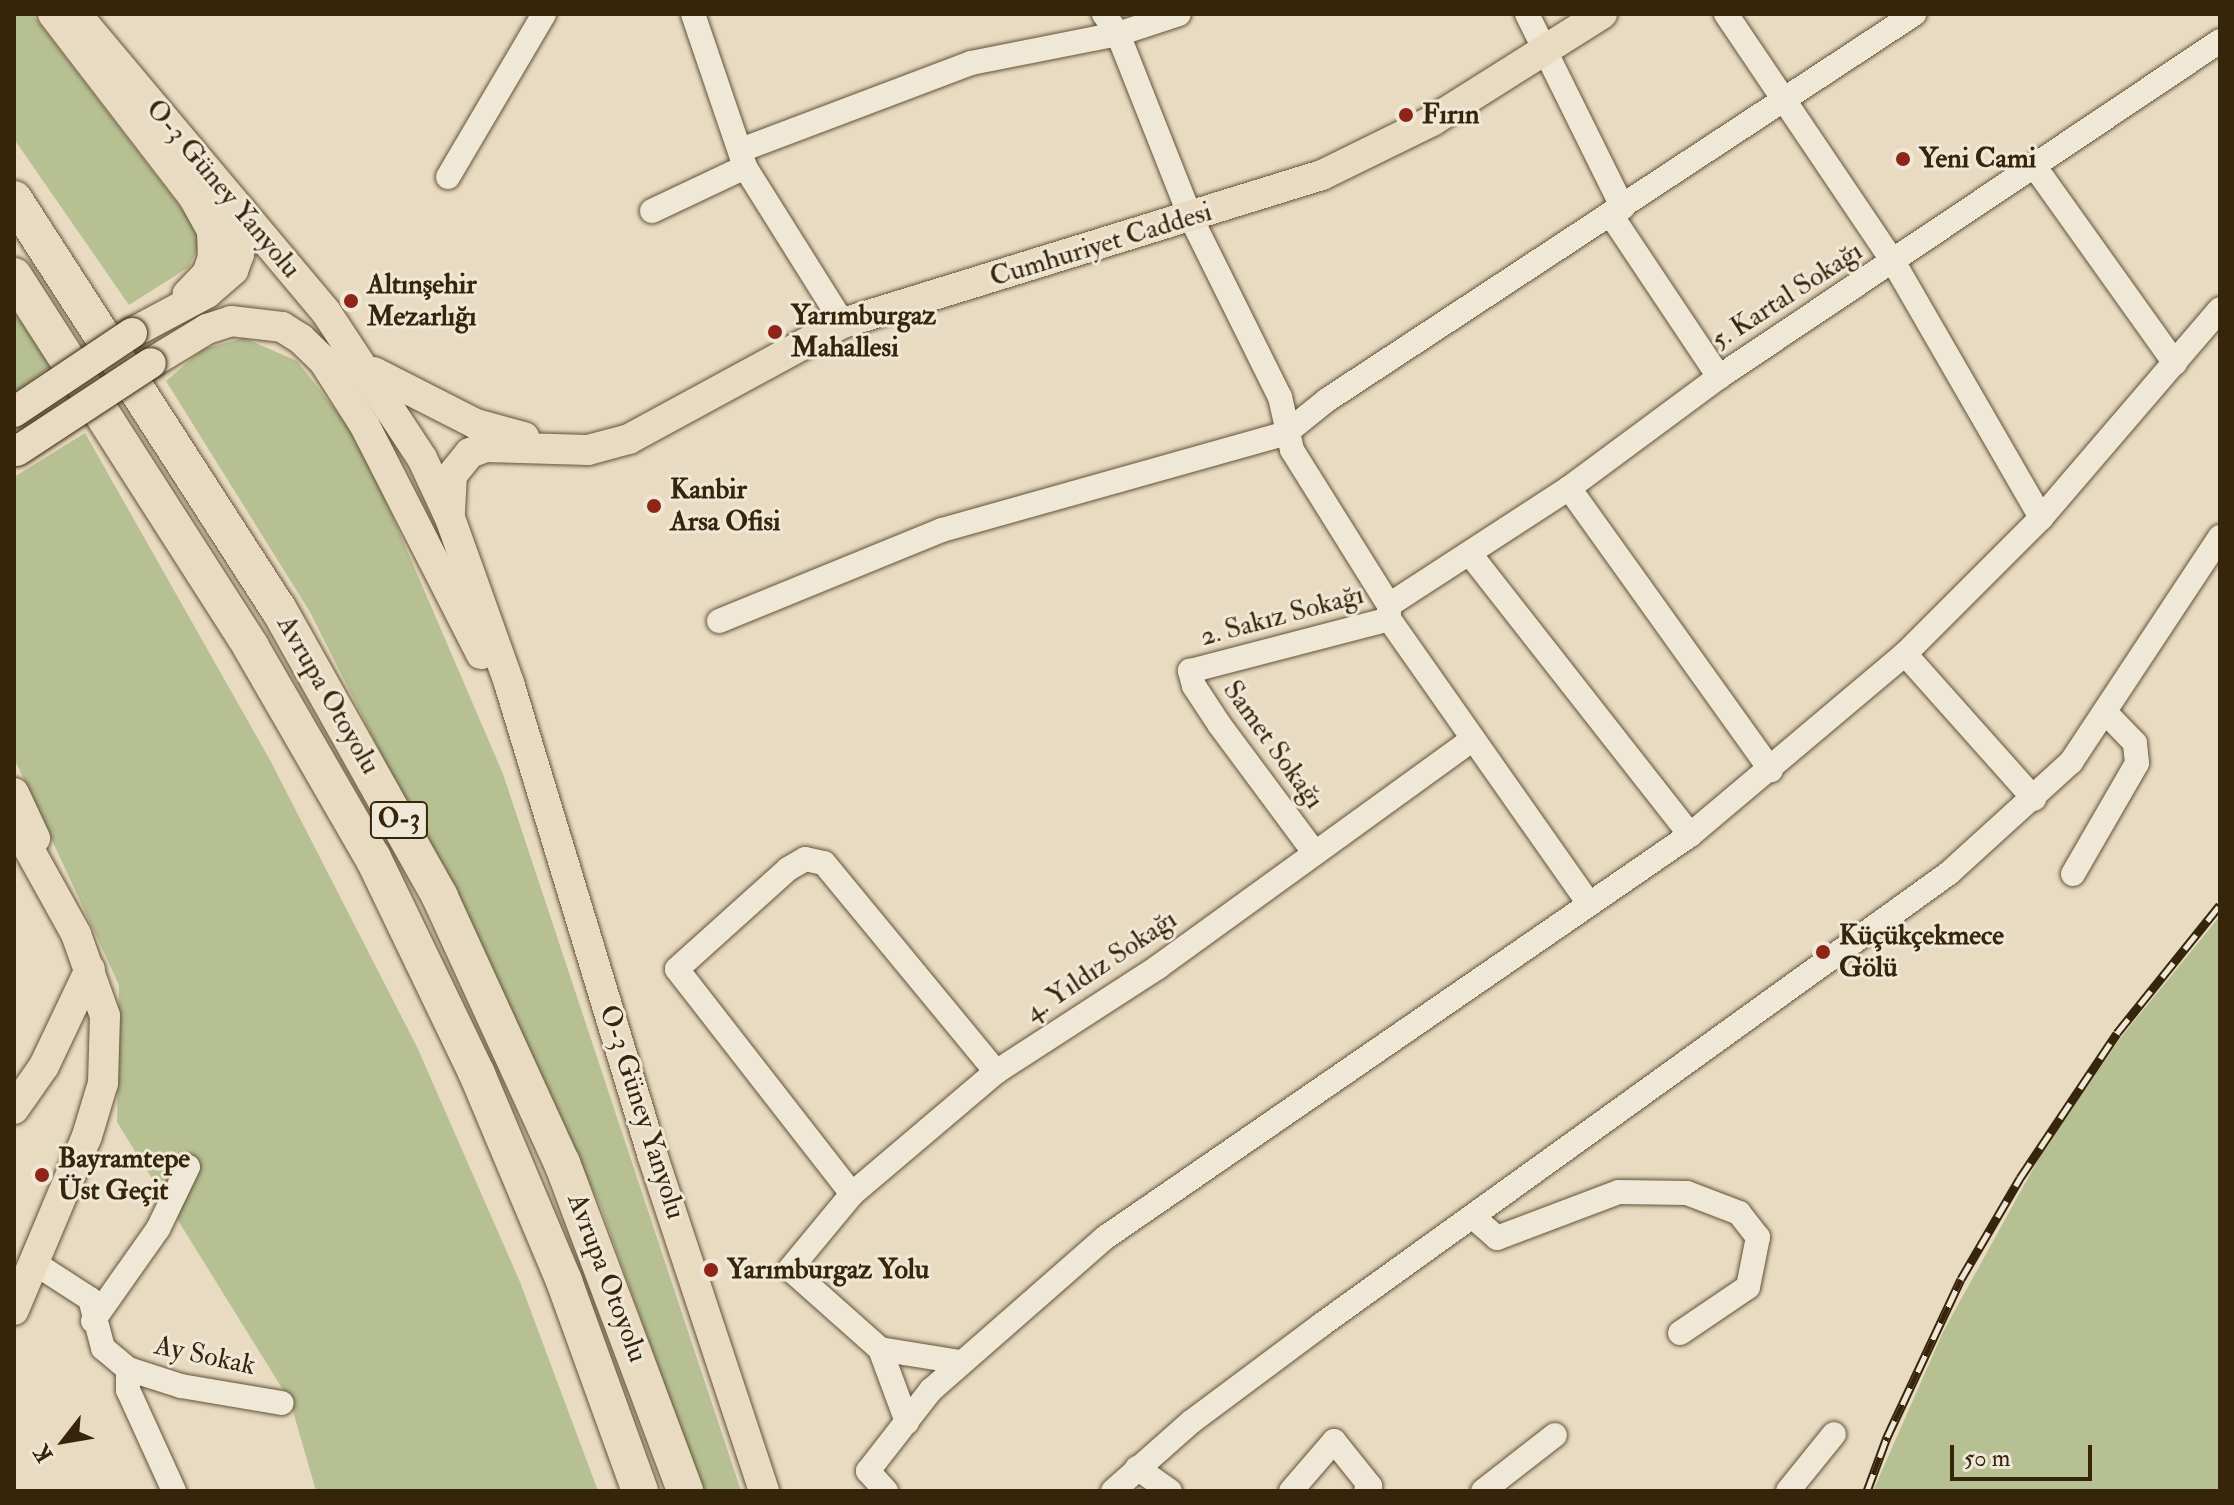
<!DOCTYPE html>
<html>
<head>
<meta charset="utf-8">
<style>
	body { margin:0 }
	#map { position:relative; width:2234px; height:1505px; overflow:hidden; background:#e8dbc1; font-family:"IM FELL Double Pica",serif }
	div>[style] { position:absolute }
	.green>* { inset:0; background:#b6c092 }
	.roads { filter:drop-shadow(0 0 2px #635238) drop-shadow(0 0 2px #635238) }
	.minor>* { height:24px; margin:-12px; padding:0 12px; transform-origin:12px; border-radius:12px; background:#f0e8d7 }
	.major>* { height:30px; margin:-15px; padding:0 15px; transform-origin:15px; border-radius:15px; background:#e8dbc1 }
	.highway>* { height:36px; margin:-18px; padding:0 18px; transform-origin:18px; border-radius:18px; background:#e8dbc1 }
	.rail>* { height:9px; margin-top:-4.5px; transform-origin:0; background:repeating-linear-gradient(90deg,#f0e8d7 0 18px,#37250b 0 36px); box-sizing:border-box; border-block:2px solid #37250b }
	.bridges { filter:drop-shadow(0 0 2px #37250b) drop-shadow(0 0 2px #37250b) }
	.major-bridge>* { height:30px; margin:-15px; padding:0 15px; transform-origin:15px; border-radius:15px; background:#e8dbc1 }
	.dots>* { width:22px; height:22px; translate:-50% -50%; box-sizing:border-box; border:4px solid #f0e8d7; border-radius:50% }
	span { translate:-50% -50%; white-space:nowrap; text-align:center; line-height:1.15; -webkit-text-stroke:6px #f0e8d7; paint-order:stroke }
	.shield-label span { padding:2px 6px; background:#f0e8d7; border:2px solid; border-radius:6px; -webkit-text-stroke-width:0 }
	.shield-label { font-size:26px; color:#37250b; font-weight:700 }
	.poi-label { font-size:28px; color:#37250b; font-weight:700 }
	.left { translate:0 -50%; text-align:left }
	.street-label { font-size:28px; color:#37250b }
	.frame { position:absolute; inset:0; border:16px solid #37250b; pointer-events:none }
	.north { position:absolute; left:24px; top:1401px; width:80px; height:80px; -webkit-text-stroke:6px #f0e8d7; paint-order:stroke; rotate:239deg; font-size:22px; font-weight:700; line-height:32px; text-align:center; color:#37250b }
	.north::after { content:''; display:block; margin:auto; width:28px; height:36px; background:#37250b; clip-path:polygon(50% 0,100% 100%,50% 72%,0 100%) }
	.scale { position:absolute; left:1950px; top:1445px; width:142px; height:36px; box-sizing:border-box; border:4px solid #37250b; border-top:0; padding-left:10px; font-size:24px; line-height:28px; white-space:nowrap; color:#37250b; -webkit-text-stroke:6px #f0e8d7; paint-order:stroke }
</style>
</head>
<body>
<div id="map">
	<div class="green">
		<div style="clip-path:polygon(14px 14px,32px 14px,203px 237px,189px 267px,129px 305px,14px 139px)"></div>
		<div style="clip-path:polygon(14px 312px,51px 366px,14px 392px)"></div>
		<div style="clip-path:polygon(244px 338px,297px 361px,361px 443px,503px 774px,741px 1491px,703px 1491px,601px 1207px,504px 998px,310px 612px,166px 381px,203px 349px)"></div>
		<div style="clip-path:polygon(85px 433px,270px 760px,417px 1047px,520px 1282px,598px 1491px,316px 1491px,290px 1401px,117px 1122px,119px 985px,14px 758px,14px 477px)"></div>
		<div style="clip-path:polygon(2220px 916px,2220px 1491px,1873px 1491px,1943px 1332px,2044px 1149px,2121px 1037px)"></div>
	</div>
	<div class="roads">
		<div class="minor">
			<div style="left:693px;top:14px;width:162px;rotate:71.2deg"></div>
			<div style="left:745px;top:167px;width:184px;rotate:57.9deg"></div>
			<div style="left:1104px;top:14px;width:24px;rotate:55deg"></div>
			<div style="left:1118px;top:34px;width:198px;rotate:68.4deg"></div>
			<div style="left:1191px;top:218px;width:200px;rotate:63.6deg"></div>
			<div style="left:1280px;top:397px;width:54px;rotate:77.2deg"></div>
			<div style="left:1292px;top:450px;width:183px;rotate:58deg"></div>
			<div style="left:1389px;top:605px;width:14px;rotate:90deg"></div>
			<div style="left:1389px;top:619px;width:346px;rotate:54.9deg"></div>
			<div style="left:1527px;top:14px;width:216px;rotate:63.7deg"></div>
			<div style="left:1726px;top:14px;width:300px;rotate:56deg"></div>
			<div style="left:1894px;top:263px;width:294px;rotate:60deg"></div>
			<div style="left:741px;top:150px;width:246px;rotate:-20.7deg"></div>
			<div style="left:971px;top:63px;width:150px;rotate:-11.2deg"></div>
			<div style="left:1118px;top:34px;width:64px;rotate:-18.2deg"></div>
			<div style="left:2035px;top:167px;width:241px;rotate:54.5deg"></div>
			<div style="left:448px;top:177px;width:189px;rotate:-59.5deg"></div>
			<div style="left:652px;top:211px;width:103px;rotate:-25.3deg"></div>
			<div style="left:1611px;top:215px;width:195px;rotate:56.3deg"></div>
			<div style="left:1569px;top:488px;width:347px;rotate:54.4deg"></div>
			<div style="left:1470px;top:554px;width:357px;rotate:51.9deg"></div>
			<div style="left:1389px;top:605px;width:215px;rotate:-33deg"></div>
			<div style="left:1569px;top:488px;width:187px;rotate:-36.5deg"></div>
			<div style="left:1719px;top:377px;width:603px;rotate:-33.85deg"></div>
			<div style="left:719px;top:621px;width:241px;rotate:-22.2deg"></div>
			<div style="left:942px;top:530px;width:357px;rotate:-15.7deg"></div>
			<div style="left:1286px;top:433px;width:53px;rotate:-38.8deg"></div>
			<div style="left:1327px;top:400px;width:703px;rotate:-33.33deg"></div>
			<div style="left:1905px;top:654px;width:194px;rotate:48.3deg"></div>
			<div style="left:1314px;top:852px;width:159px;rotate:-126.6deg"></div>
			<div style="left:1219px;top:724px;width:45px;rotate:-123.3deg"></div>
			<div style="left:1194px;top:686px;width:16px;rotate:-105deg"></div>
			<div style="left:1190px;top:671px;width:206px;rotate:-14.6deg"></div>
			<div style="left:2073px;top:874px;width:128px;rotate:-60deg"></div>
			<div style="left:2137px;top:763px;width:20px;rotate:-96deg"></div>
			<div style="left:2135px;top:743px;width:40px;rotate:-134deg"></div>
			<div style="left:852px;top:1194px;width:285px;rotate:-127.9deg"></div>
			<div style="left:677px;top:969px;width:149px;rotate:-42deg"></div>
			<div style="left:788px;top:869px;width:20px;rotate:-30deg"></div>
			<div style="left:805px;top:859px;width:19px;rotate:12deg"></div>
			<div style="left:824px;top:863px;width:271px;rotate:50.5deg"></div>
			<div style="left:1473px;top:1217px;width:32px;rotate:41deg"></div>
			<div style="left:1497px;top:1238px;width:130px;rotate:-20.7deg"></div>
			<div style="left:1619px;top:1192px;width:68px;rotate:0.8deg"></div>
			<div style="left:1687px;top:1193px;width:56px;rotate:21deg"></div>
			<div style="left:1739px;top:1213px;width:31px;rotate:52deg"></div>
			<div style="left:1758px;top:1237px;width:51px;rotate:101.3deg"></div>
			<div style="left:1748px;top:1287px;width:82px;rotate:145.9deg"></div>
			<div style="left:36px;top:1264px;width:64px;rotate:32.9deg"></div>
			<div style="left:90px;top:1299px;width:51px;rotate:75.1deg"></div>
			<div style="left:103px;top:1348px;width:33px;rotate:40deg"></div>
			<div style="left:128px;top:1369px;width:56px;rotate:17.8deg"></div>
			<div style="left:181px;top:1386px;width:102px;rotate:9.6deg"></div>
			<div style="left:93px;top:1321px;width:113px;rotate:-54.8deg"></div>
			<div style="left:158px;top:1229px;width:69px;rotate:-64.2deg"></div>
			<div style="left:880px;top:1349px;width:78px;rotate:69.7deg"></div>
			<div style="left:960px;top:1362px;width:81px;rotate:-170.8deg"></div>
			<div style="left:880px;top:1349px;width:120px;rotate:-138.4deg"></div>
			<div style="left:790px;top:1269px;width:97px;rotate:-50.4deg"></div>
			<div style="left:852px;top:1194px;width:189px;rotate:-40.3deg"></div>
			<div style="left:996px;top:1072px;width:193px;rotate:-32.9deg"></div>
			<div style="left:1158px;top:967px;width:385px;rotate:-35.9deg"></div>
			<div style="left:128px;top:1369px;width:21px;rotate:90deg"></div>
			<div style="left:128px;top:1390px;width:111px;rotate:65.5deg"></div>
			<div style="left:1137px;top:1468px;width:40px;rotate:34.9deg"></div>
			<div style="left:886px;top:1491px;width:27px;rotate:-132deg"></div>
			<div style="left:868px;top:1471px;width:103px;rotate:-52.1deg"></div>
			<div style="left:931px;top:1390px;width:232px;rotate:-41.2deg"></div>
			<div style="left:1106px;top:1237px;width:709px;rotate:-34.54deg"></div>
			<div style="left:1690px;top:835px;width:281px;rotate:-40.1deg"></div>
			<div style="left:1905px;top:654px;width:192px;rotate:-45deg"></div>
			<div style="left:2041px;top:518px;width:275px;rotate:-49.4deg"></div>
			<div style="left:1113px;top:1491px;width:104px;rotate:-41.5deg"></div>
			<div style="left:1191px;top:1422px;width:162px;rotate:-36.7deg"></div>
			<div style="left:1321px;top:1325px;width:774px;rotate:-35.74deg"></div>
			<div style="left:1949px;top:873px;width:165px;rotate:-42.3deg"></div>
			<div style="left:2071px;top:762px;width:270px;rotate:-56.5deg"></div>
			<div style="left:1291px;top:1491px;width:66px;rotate:-49.3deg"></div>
			<div style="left:1334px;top:1441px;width:58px;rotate:51.3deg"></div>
			<div style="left:1370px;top:1486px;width:6px;rotate:129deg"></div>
			<div style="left:1483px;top:1491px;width:91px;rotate:-37.9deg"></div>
			<div style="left:1788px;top:1491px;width:73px;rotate:-51.1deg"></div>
		</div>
		<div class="major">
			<div style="left:53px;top:14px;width:232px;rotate:52.5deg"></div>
			<div style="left:194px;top:198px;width:37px;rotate:61deg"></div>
			<div style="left:212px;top:230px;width:27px;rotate:88deg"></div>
			<div style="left:213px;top:257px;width:18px;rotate:109deg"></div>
			<div style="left:207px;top:274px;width:28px;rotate:134deg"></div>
			<div style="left:76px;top:14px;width:389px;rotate:50deg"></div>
			<div style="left:326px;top:312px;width:175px;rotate:56.7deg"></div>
			<div style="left:422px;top:458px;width:66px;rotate:65deg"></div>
			<div style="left:450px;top:518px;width:175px;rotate:70.3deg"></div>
			<div style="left:509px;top:683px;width:495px;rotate:73.1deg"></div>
			<div style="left:653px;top:1157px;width:352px;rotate:71.6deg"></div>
			<div style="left:132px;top:333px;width:85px;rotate:-28.1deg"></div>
			<div style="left:207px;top:293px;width:35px;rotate:-41deg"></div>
			<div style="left:233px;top:270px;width:17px;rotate:-69deg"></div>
			<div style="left:239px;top:254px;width:21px;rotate:-98deg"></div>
			<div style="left:236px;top:233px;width:35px;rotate:-119deg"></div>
			<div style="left:151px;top:363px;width:66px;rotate:-31.3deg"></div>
			<div style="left:207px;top:329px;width:25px;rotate:-18deg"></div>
			<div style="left:231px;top:321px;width:51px;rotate:6.7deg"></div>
			<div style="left:282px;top:327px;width:22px;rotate:32deg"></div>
			<div style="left:301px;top:339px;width:30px;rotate:44deg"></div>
			<div style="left:323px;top:360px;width:78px;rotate:57.5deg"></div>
			<div style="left:365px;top:426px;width:256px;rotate:63deg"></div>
			<div style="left:374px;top:372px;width:114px;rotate:27deg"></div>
			<div style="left:476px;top:424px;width:50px;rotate:15.2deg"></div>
			<div style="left:450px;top:512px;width:37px;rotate:-87deg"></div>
			<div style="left:452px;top:475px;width:28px;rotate:-51deg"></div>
			<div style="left:470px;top:453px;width:17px;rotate:-21deg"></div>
			<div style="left:486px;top:447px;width:102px;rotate:1.7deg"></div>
			<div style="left:588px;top:450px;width:42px;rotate:-15deg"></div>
			<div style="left:629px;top:439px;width:243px;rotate:-28.5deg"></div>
			<div style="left:843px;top:323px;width:501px;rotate:-17.17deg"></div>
			<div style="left:1322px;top:175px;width:123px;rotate:-26.1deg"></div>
			<div style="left:1432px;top:121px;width:201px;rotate:-32.2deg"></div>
			<div style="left:14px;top:793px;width:50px;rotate:65deg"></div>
			<div style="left:14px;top:822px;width:128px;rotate:61deg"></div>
			<div style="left:76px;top:934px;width:87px;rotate:70.5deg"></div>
			<div style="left:105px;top:1016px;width:67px;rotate:91.7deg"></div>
			<div style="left:103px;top:1083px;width:55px;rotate:106.8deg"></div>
			<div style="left:87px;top:1136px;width:189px;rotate:112.8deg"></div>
			<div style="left:14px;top:1109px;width:52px;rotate:-55.1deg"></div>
			<div style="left:44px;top:1066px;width:107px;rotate:-64.6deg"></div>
		</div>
		<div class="highway">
			<div style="left:14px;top:199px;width:487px;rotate:57.2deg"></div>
			<div style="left:278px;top:608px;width:331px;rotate:60.7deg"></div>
			<div style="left:440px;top:897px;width:293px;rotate:65.4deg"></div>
			<div style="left:562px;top:1163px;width:350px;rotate:69.4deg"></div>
			<div style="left:14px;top:276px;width:440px;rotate:57.4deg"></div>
			<div style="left:251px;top:647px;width:244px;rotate:60deg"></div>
			<div style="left:373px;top:858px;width:240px;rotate:64.3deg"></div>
			<div style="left:477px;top:1074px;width:225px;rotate:67.2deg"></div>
			<div style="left:564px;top:1281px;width:223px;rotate:70.1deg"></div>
		</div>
	</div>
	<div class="rail">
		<div style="left:1867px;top:1491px;width:58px;rotate:-69.7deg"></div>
		<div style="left:1887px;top:1437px;width:174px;rotate:-64.9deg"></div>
		<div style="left:1961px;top:1279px;width:117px;rotate:-59.7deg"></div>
		<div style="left:2020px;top:1178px;width:174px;rotate:-56.2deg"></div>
		<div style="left:2117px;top:1033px;width:164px;rotate:-51.2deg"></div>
	</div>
	<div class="bridges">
		<div class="major-bridge">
			<div style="left:14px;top:412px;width:142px;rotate:-33.8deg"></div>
			<div style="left:17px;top:451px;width:160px;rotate:-33.3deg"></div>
		</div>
	</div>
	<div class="dots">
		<div style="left:1406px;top:115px;background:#8f2418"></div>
		<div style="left:1903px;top:159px;background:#8f2418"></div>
		<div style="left:351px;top:301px;background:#8f2418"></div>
		<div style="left:775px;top:332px;background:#8f2418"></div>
		<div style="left:654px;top:506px;background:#8f2418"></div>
		<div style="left:1823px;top:952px;background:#8f2418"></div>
		<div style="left:42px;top:1175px;background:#8f2418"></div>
		<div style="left:711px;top:1270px;background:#8f2418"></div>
	</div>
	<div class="shield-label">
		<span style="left:399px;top:820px">O-3</span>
	</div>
	<div class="poi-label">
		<span class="left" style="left:1422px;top:115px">Fırın</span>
		<span class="left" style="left:1919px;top:159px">Yeni Cami</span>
		<span class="left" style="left:367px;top:301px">Altınşehir<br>Mezarlığı</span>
		<span class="left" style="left:791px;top:332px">Yarımburgaz<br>Mahallesi</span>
		<span class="left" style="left:670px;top:506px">Kanbir<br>Arsa Ofisi</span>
		<span class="left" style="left:1839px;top:952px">Küçükçekmece<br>Gölü</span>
		<span class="left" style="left:58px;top:1175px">Bayramtepe<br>Üst Geçit</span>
		<span class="left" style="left:727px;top:1270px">Yarımburgaz Yolu</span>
	</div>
	<div class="street-label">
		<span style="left:223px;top:189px;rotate:50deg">O-3 Güney Yanyolu</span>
		<span style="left:1101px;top:245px;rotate:-17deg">Cumhuriyet Caddesi</span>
		<span style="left:1787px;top:296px;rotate:-33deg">5. Kartal Sokağı</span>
		<span style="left:1282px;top:616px;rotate:-15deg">2. Sakız Sokağı</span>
		<span style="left:328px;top:695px;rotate:60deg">Avrupa Otoyolu</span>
		<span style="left:1273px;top:745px;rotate:54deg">Samet Sokağı</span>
		<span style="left:1101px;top:966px;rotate:-34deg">4. Yıldız Sokağı</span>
		<span style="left:642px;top:1112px;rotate:72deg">O-3 Güney Yanyolu</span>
		<span style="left:607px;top:1278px;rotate:69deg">Avrupa Otoyolu</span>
		<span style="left:205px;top:1356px;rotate:12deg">Ay Sokak</span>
	</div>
	<div class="frame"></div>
	<div class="north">K</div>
	<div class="scale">50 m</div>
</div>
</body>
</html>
